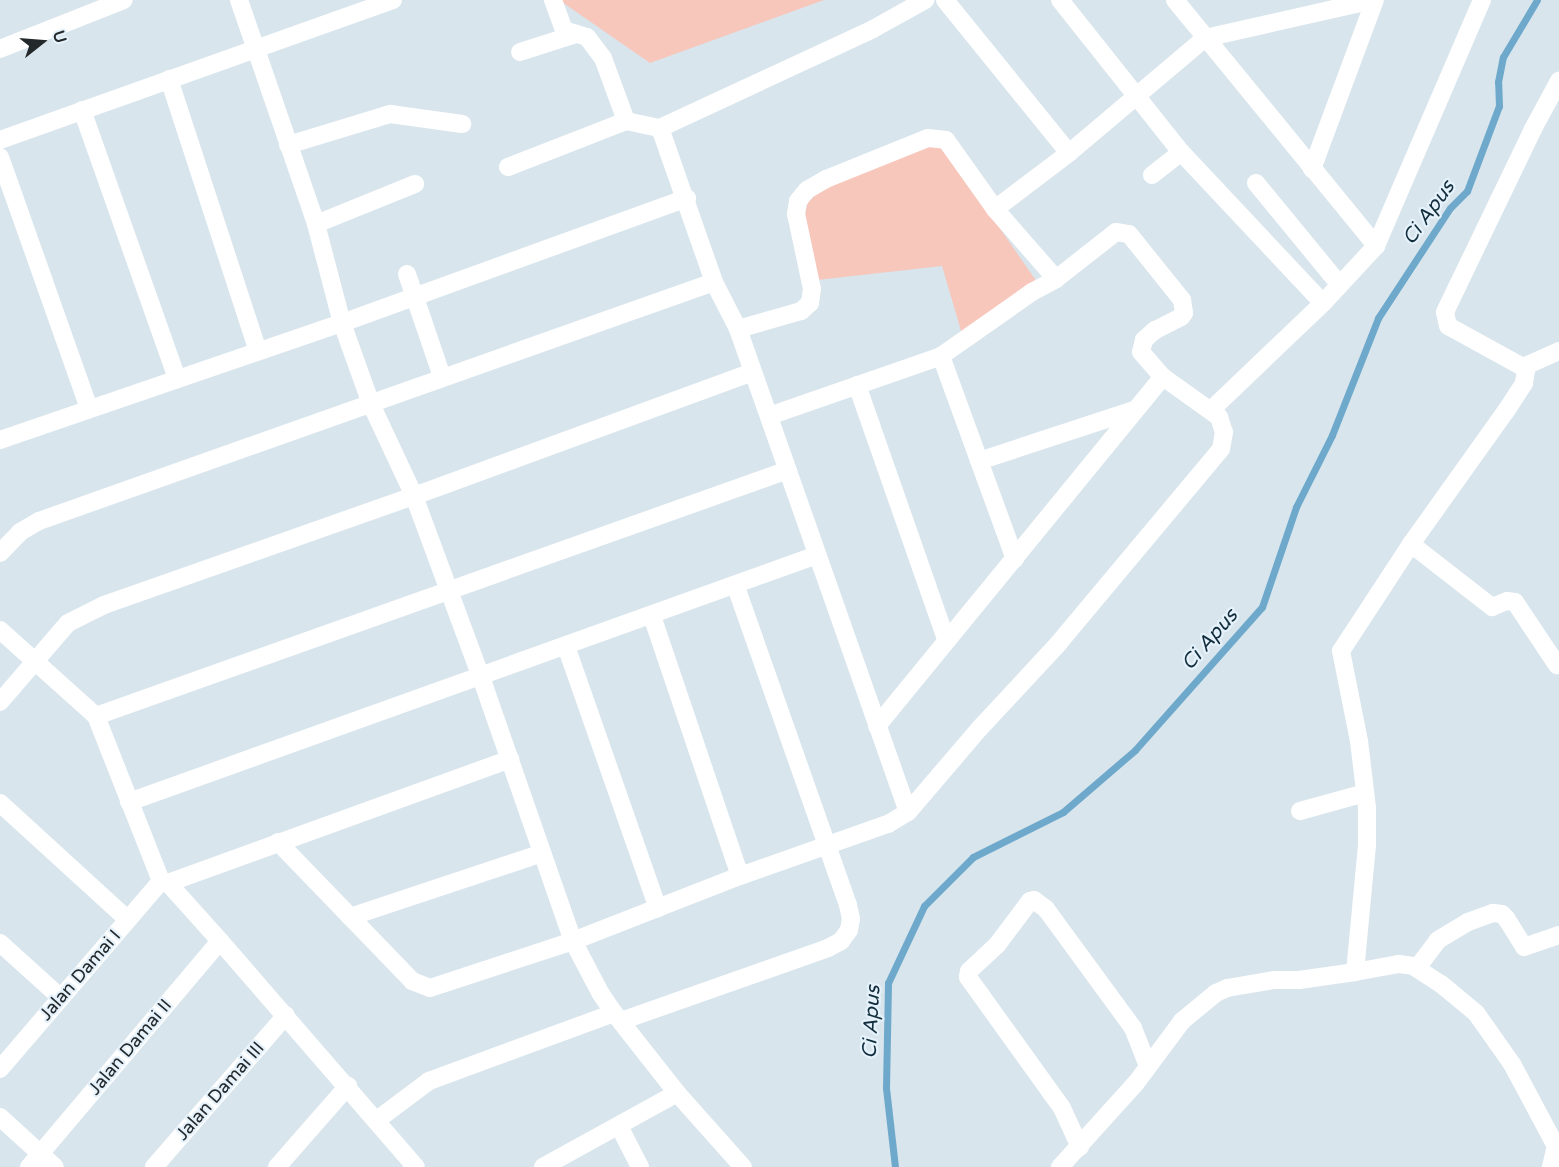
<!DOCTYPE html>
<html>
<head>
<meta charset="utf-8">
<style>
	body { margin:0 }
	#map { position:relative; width:1559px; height:1167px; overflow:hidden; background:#d8e5ed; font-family:"Varela Round",sans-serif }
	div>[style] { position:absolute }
	.green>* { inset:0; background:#f8c7bc }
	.stream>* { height:7px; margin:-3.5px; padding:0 3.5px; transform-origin:3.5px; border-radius:3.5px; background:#6ea9cb }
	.minor>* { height:18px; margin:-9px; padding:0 9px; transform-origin:9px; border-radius:9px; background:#fff }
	span { translate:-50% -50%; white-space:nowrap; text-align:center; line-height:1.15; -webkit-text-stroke:4.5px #e5f2fb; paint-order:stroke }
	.street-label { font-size:18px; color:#23282b }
	.water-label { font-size:20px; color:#112d3c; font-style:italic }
	.north { position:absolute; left:12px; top:12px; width:60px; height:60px; -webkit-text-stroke:4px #e5f2fb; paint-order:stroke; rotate:73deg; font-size:16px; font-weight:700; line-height:24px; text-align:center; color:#23282b }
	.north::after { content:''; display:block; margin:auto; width:21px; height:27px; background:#23282b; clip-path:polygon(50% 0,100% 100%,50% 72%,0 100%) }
</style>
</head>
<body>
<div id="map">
	<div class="green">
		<div style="clip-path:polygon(559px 0,824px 0,650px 63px)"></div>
		<div style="clip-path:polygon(931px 146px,939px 146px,947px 152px,1037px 282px,964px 341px,942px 266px,817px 280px,804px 217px,808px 202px,823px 188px)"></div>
	</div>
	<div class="stream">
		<div style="left:895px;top:1167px;width:80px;rotate:-96.5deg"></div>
		<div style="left:886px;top:1088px;width:105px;rotate:-88.9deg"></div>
		<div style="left:888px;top:983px;width:85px;rotate:-64.9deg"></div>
		<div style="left:924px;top:906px;width:69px;rotate:-45deg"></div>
		<div style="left:973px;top:857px;width:101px;rotate:-26.6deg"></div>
		<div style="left:1063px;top:812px;width:95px;rotate:-40.7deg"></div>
		<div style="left:1135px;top:750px;width:191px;rotate:-48.4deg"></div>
		<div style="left:1262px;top:607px;width:106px;rotate:-71.2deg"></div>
		<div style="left:1296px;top:507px;width:80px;rotate:-63.4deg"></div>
		<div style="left:1332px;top:435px;width:126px;rotate:-68.5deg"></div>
		<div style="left:1378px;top:318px;width:131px;rotate:-56.8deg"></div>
		<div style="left:1450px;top:208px;width:24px;rotate:-45deg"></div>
		<div style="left:1467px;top:191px;width:91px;rotate:-69.4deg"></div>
		<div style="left:1499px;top:106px;width:24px;rotate:-92deg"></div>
		<div style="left:1498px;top:82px;width:25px;rotate:-79deg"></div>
		<div style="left:1503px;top:57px;width:66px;rotate:-59.2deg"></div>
	</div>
	<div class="minor">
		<div style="left:239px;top:0;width:237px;rotate:71deg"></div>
		<div style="left:316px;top:224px;width:102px;rotate:75.3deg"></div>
		<div style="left:342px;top:323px;width:86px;rotate:70.3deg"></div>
		<div style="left:371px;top:404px;width:102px;rotate:64.9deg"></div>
		<div style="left:414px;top:496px;width:193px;rotate:69.7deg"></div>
		<div style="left:481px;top:677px;width:280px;rotate:70.8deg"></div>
		<div style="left:573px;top:941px;width:60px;rotate:62.2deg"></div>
		<div style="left:601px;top:994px;width:23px;rotate:56deg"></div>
		<div style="left:614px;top:1013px;width:102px;rotate:51.8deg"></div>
		<div style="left:677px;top:1093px;width:99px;rotate:48.3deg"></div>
		<div style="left:553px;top:0;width:32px;rotate:70deg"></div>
		<div style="left:564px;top:30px;width:24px;rotate:17deg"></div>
		<div style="left:587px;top:37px;width:26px;rotate:53deg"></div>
		<div style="left:603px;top:58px;width:67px;rotate:69.9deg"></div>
		<div style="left:945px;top:0;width:197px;rotate:51deg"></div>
		<div style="left:1060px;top:0;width:194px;rotate:51.5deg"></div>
		<div style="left:1181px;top:152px;width:207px;rotate:46.8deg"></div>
		<div style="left:1175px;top:0;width:318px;rotate:50.7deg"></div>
		<div style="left:0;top:49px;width:133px;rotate:-21.6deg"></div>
		<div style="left:520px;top:52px;width:59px;rotate:-17.8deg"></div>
		<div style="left:169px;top:79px;width:286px;rotate:71.9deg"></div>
		<div style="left:82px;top:110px;width:285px;rotate:70.5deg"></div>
		<div style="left:0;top:140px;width:417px;rotate:-19.6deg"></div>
		<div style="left:288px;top:145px;width:107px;rotate:-16.9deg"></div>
		<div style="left:390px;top:114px;width:73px;rotate:7.9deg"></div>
		<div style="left:0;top:157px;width:267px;rotate:70.5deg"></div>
		<div style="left:508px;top:167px;width:127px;rotate:-21.3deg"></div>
		<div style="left:626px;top:121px;width:35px;rotate:12deg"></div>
		<div style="left:660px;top:128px;width:235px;rotate:-24.9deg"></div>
		<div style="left:873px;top:29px;width:60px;rotate:-29.1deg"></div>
		<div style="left:1312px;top:169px;width:180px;rotate:-69.6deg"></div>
		<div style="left:1152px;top:175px;width:37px;rotate:-38deg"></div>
		<div style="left:1256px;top:183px;width:131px;rotate:50.6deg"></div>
		<div style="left:995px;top:209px;width:93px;rotate:-37.1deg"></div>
		<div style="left:1069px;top:153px;width:178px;rotate:-40.2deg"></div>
		<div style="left:1205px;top:38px;width:172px;rotate:-12.7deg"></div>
		<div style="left:316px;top:224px;width:107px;rotate:-22deg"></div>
		<div style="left:407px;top:274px;width:109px;rotate:71.2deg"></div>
		<div style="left:738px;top:329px;width:66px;rotate:-15.9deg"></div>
		<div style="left:801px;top:311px;width:12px;rotate:-42deg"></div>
		<div style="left:810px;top:303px;width:14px;rotate:-82deg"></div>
		<div style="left:812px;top:289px;width:77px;rotate:-102deg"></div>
		<div style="left:796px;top:214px;width:13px;rotate:-81deg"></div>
		<div style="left:798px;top:201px;width:14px;rotate:-51deg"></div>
		<div style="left:807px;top:190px;width:22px;rotate:-30deg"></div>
		<div style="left:826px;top:179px;width:110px;rotate:-21.9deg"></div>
		<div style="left:928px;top:138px;width:18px;rotate:6deg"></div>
		<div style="left:946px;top:140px;width:85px;rotate:54.6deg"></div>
		<div style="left:995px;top:209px;width:93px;rotate:48.9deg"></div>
		<div style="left:941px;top:356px;width:216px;rotate:70deg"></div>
		<div style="left:1523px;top:367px;width:39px;rotate:-24deg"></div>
		<div style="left:857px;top:385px;width:269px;rotate:70.7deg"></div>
		<div style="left:1211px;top:410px;width:155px;rotate:-43.7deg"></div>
		<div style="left:1323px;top:303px;width:78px;rotate:-47.1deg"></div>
		<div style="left:1376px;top:246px;width:268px;rotate:-66.7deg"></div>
		<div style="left:769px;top:416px;width:182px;rotate:-19.2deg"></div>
		<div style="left:941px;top:356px;width:111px;rotate:-35.1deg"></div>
		<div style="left:1032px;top:292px;width:27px;rotate:-28deg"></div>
		<div style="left:1056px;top:279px;width:76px;rotate:-38.1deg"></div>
		<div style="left:1116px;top:232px;width:13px;rotate:9deg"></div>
		<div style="left:1129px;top:234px;width:85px;rotate:51.2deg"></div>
		<div style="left:1182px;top:300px;width:13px;rotate:81deg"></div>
		<div style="left:1184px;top:313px;width:5px;rotate:127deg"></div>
		<div style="left:1181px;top:317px;width:29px;rotate:153deg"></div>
		<div style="left:1155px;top:330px;width:15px;rotate:138deg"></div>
		<div style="left:1144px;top:340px;width:12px;rotate:104deg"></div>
		<div style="left:1141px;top:352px;width:33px;rotate:49deg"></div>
		<div style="left:1163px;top:377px;width:69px;rotate:35.5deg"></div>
		<div style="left:1219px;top:417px;width:16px;rotate:72deg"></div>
		<div style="left:1224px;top:432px;width:17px;rotate:100deg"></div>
		<div style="left:1221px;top:449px;width:253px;rotate:129.9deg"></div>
		<div style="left:1059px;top:643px;width:117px;rotate:132.9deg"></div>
		<div style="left:979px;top:729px;width:109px;rotate:130.5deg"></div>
		<div style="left:0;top:440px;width:361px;rotate:-18.9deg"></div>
		<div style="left:342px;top:323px;width:367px;rotate:-19.9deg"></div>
		<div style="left:979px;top:461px;width:163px;rotate:-18.2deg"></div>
		<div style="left:1411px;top:544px;width:103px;rotate:37.9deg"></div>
		<div style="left:1492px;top:607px;width:16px;rotate:-22deg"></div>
		<div style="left:1507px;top:601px;width:8px;rotate:7deg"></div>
		<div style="left:1515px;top:602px;width:76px;rotate:56.3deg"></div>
		<div style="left:0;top:553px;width:29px;rotate:-46deg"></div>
		<div style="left:20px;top:532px;width:22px;rotate:-30deg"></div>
		<div style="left:39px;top:521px;width:716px;rotate:-19.5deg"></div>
		<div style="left:652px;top:616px;width:274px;rotate:71.3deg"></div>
		<div style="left:0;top:630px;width:129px;rotate:41.9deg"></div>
		<div style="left:96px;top:716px;width:177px;rotate:68.5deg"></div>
		<div style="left:161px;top:881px;width:7px;rotate:16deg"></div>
		<div style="left:168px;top:883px;width:78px;rotate:48.1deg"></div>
		<div style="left:220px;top:941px;width:299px;rotate:49.1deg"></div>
		<div style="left:566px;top:646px;width:278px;rotate:70.7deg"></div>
		<div style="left:0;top:702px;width:104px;rotate:-49.3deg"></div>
		<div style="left:68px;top:623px;width:40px;rotate:-26.6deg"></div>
		<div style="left:104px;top:605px;width:329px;rotate:-19.4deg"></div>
		<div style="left:414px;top:496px;width:360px;rotate:-20.1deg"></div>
		<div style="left:96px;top:716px;width:734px;rotate:-19.57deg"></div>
		<div style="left:877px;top:726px;width:451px;rotate:-50.7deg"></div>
		<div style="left:129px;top:802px;width:731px;rotate:-19.75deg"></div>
		<div style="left:0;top:803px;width:173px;rotate:42.4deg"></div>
		<div style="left:1300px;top:811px;width:67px;rotate:-15.5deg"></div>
		<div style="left:278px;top:842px;width:193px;rotate:46deg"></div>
		<div style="left:412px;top:981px;width:19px;rotate:21deg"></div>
		<div style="left:430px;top:988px;width:151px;rotate:-18.2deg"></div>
		<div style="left:573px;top:941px;width:179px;rotate:-21.3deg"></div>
		<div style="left:740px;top:876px;width:157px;rotate:-19.4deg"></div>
		<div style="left:888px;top:824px;width:23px;rotate:-31deg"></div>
		<div style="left:908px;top:812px;width:512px;rotate:-109.39deg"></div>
		<div style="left:738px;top:329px;width:53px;rotate:-117.1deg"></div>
		<div style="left:714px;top:282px;width:163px;rotate:-109.3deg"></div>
		<div style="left:168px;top:883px;width:364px;rotate:-19.9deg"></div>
		<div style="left:350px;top:917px;width:202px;rotate:-18.4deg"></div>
		<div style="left:0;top:943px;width:82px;rotate:42deg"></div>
		<div style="left:1417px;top:968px;width:35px;rotate:-53deg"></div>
		<div style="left:1438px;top:940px;width:35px;rotate:-31deg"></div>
		<div style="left:1468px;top:922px;width:27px;rotate:-20deg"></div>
		<div style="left:1493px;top:913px;width:9px;rotate:6deg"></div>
		<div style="left:1502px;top:914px;width:6px;rotate:45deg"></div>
		<div style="left:1506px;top:918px;width:34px;rotate:58deg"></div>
		<div style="left:1524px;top:947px;width:37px;rotate:-19deg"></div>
		<div style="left:1355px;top:972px;width:45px;rotate:-10.3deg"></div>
		<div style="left:1399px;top:964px;width:14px;rotate:8deg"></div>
		<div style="left:1413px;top:966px;width:33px;rotate:33deg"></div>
		<div style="left:1441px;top:984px;width:45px;rotate:39.6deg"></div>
		<div style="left:1476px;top:1013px;width:62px;rotate:54.8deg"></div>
		<div style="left:1512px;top:1064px;width:100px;rotate:61.9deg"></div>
		<div style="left:621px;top:1021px;width:219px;rotate:-19.4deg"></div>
		<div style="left:828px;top:948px;width:15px;rotate:-28deg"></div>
		<div style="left:841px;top:941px;width:14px;rotate:-54deg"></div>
		<div style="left:849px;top:930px;width:11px;rotate:-80deg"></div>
		<div style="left:851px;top:919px;width:14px;rotate:-102deg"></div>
		<div style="left:848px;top:905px;width:339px;rotate:-109.4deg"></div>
		<div style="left:0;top:1069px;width:248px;rotate:-49.4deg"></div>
		<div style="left:0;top:1117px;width:74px;rotate:42.3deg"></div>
		<div style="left:377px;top:1120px;width:65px;rotate:-36.9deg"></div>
		<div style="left:429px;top:1081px;width:197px;rotate:-20.2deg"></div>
		<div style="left:619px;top:1126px;width:46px;rotate:62.9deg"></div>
		<div style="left:1080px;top:1147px;width:43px;rotate:-114.8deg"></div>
		<div style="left:1062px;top:1108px;width:161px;rotate:-125.7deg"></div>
		<div style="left:968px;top:977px;width:6px;rotate:-81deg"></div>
		<div style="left:969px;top:971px;width:38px;rotate:-43deg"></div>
		<div style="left:997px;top:945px;width:55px;rotate:-53.1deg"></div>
		<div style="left:1030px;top:901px;width:4px;rotate:-14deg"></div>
		<div style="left:1034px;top:900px;width:15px;rotate:37deg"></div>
		<div style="left:1046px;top:909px;width:147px;rotate:53.8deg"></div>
		<div style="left:1133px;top:1028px;width:41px;rotate:68.5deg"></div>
		<div style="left:29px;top:1167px;width:296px;rotate:-49.8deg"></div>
		<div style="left:154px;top:1167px;width:201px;rotate:-49deg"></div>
		<div style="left:277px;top:1167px;width:108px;rotate:-48.8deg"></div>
		<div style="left:543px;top:1167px;width:153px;rotate:-28.9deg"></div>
		<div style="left:1060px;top:1167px;width:113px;rotate:-47.9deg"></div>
		<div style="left:1136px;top:1083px;width:77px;rotate:-53.4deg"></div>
		<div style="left:1182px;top:1021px;width:44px;rotate:-39.5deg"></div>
		<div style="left:1216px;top:993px;width:12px;rotate:-24deg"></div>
		<div style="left:1227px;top:988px;width:48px;rotate:-9.7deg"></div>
		<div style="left:1274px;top:980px;width:25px"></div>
		<div style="left:1299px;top:980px;width:57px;rotate:-8.1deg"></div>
		<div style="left:1355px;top:972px;width:127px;rotate:-84.6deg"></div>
		<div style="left:1367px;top:846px;width:38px;rotate:-90deg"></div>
		<div style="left:1367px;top:808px;width:67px;rotate:-96.8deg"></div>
		<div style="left:1359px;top:741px;width:92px;rotate:-101.3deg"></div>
		<div style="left:1341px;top:651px;width:128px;rotate:-56.8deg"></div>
		<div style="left:1411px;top:544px;width:163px;rotate:-54.5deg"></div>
		<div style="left:1506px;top:411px;width:33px;rotate:-57deg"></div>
		<div style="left:1524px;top:383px;width:12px;rotate:-81deg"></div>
		<div style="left:1526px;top:371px;width:5px;rotate:-127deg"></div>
		<div style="left:1523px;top:367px;width:85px;rotate:-151.3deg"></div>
		<div style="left:1448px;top:326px;width:14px;rotate:-102deg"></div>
		<div style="left:1445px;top:312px;width:203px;rotate:-64.3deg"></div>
		<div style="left:1533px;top:129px;width:55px;rotate:-61.6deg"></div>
		<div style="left:1551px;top:1167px;width:18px;rotate:-77deg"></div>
	</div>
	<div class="street-label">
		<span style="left:80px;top:975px;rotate:-49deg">Jalan Damai I</span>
		<span style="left:130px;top:1047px;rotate:-50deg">Jalan Damai II</span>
		<span style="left:220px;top:1091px;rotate:-49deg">Jalan Damai III</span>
	</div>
	<div class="water-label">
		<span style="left:1429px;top:213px;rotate:-54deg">Ci Apus</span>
		<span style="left:1210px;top:640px;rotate:-49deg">Ci Apus</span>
		<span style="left:872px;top:1022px;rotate:-87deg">Ci Apus</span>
	</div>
	<div class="north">U</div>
</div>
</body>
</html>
